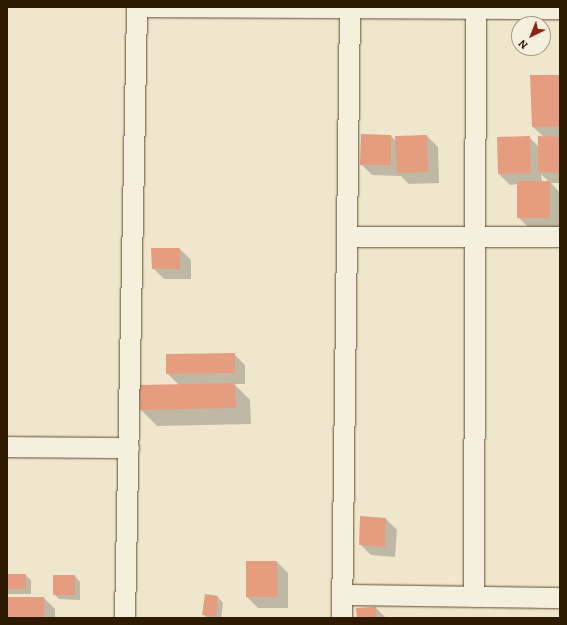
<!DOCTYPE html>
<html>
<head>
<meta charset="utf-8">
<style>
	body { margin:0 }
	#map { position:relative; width:567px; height:625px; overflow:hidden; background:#efe7cd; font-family:Alegreya,serif }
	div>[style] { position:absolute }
	.shadow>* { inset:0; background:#0003 }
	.building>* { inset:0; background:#e69d7f }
	.roads { filter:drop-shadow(0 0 1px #5e4d34) drop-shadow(0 0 1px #5e4d34) }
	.street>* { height:20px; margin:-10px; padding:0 10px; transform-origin:10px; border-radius:10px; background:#f5efde }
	span { translate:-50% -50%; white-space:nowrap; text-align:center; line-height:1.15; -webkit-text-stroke:4px #f5efde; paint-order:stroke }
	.frame { position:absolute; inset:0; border:8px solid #2d1a01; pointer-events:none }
	.north { position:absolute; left:511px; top:16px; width:40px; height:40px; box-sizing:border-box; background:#f5efde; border:1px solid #a59a86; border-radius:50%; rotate:223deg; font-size:11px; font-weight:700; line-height:16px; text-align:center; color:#2d1a01 }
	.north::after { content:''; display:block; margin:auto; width:14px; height:18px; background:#8f2418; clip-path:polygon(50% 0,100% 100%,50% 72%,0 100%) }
</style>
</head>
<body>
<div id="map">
	<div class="shadow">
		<div style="clip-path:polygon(evenodd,560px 76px,560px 183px,551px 183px,560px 193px,560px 229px,529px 228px,518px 217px,518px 184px,510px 185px,499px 174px,529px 137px,539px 147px,544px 137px,533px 127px,560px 76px,541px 174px,549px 182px,542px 182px,541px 174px)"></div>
		<div style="clip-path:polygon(391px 136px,397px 142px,427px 136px,438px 147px,439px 183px,409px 184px,401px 176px,372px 175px,361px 164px)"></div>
		<div style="clip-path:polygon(180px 249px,191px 260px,191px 279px,164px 279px,153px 268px)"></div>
		<div style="clip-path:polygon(234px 354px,245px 365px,245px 384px,234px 384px,250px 400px,251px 424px,157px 426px,141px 410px,180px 386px,167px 373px)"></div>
		<div style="clip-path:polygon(386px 519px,397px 530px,395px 557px,371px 555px,360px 544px)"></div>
		<div style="clip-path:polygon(277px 562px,288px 573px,288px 608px,258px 608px,247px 597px)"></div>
		<div style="clip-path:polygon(7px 575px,25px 575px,31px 580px,31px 594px,7px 594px)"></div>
		<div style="clip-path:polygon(75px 576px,80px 582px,80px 600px,59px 599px,54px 594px)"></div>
		<div style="clip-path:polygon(218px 597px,223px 603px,221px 618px,207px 618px,203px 614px)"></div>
		<div style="clip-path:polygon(7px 598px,44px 598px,55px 609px,55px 618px,7px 618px)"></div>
		<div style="clip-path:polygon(376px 608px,386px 618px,358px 618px)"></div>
	</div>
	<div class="building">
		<div style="clip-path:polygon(530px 75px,560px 75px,560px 126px,532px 127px)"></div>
		<div style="clip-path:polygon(361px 134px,391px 135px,391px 165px,360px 165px)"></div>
		<div style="clip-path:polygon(427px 135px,428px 172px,397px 173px,395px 136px)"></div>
		<div style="clip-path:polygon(530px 136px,531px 173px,498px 174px,497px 137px)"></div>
		<div style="clip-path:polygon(538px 136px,560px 137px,560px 173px,538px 172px)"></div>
		<div style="clip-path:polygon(517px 181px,550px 181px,550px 218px,517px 218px)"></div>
		<div style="clip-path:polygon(151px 248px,180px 248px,180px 269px,152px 269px)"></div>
		<div style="clip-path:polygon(235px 353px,235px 373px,166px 374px,166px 354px)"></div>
		<div style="clip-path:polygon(235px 383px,236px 408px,140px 410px,139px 385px)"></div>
		<div style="clip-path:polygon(360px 516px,386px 518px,385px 547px,359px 545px)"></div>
		<div style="clip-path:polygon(246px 561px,277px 561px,278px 597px,246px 597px)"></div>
		<div style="clip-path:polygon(7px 574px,26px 574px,26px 589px,7px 589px)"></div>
		<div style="clip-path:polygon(53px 575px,75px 575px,75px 595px,53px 595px)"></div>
		<div style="clip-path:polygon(205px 594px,218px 596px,216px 617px,202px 615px)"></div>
		<div style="clip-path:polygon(7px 597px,44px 597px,44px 618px,7px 618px)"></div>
		<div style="clip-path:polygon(376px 607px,377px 618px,357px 618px,356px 608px)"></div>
	</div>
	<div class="roads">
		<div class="street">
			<div style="left:137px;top:7px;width:423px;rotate:0.3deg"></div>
			<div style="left:347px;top:237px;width:213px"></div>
			<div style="left:7px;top:447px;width:122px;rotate:0.5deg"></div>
			<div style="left:343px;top:595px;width:217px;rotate:0.8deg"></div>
			<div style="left:474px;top:597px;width:590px;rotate:-89.81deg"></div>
			<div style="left:125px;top:618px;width:611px;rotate:-88.87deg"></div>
			<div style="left:342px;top:618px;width:610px;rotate:-89.25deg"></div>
		</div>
	</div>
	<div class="frame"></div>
	<div class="north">N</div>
</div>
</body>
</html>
